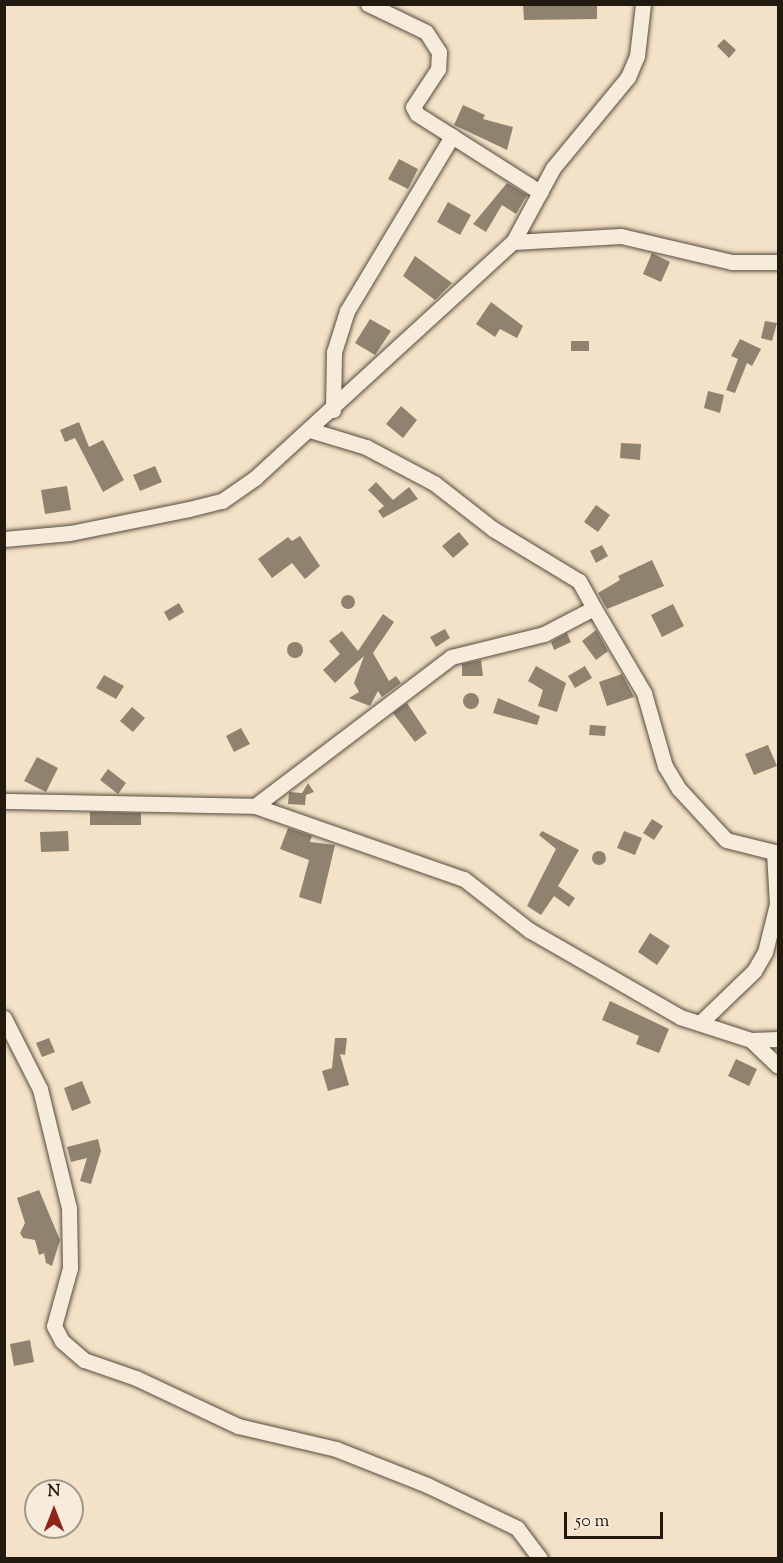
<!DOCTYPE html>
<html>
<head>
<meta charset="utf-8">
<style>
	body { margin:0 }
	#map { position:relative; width:783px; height:1563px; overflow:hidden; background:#f3e2c7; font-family:"Sorts Mill Goudy",serif }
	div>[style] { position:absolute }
	.building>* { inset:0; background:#8f826f }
	.round { border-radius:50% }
	.roads { filter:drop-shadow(0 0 2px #564c3d) drop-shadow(0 0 2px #564c3d) }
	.street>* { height:15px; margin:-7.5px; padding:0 7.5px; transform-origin:7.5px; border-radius:7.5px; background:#f7ecdb }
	span { translate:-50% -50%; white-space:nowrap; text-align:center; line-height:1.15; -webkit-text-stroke:4.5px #f7ecdb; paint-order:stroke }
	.frame { position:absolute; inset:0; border:6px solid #221a0f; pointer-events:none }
	.north { position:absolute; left:24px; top:1479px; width:60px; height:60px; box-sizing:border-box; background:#f7ecdb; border:2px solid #a29889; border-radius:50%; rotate:0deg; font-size:16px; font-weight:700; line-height:24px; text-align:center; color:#221a0f }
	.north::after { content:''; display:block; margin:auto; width:21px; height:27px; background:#8f2418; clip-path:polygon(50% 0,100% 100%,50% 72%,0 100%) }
	.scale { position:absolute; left:564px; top:1512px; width:99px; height:27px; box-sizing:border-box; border:3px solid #221a0f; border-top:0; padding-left:8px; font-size:18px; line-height:21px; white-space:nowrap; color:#221a0f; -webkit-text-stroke:4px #f7ecdb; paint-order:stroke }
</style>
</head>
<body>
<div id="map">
	<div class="building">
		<div style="clip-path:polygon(523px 4px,597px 4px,597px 19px,524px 20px)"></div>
		<div style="clip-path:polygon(724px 39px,736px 50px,729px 58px,717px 46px)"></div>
		<div style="clip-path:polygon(463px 105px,485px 115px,483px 119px,513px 127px,507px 150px,454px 125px)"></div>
		<div style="clip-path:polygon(399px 159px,418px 169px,408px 189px,388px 179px)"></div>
		<div style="clip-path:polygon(507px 183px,527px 195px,516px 214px,502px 205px,486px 232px,473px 224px)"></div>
		<div style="clip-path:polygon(448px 202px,471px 215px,460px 235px,437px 222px)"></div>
		<div style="clip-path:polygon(652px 253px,670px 262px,661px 282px,643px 274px)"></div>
		<div style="clip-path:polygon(415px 256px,452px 283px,435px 300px,403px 276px)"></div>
		<div style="clip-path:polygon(491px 302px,523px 326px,517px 338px,500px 329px,495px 337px,476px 324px)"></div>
		<div style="clip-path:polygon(370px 319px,391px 331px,375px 355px,355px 343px)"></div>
		<div style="clip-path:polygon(765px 321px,777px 323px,772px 341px,761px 338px)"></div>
		<div style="clip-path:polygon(740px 339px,761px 349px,752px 366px,747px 363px,735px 393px,726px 390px,738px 359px,731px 356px)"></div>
		<div style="clip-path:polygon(571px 341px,589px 341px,589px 351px,571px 351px)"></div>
		<div style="clip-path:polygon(708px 391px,724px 395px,720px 413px,704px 408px)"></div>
		<div style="clip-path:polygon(401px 406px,417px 420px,403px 438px,386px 424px)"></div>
		<div style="clip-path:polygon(79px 422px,89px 447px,103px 440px,124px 480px,103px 492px,75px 438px,65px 442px,60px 430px)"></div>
		<div style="clip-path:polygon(621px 443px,641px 444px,640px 460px,620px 458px)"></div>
		<div style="clip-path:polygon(155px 466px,162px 482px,140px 491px,133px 475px)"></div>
		<div style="clip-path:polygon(376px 482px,393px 500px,409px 487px,418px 499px,383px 518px,378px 511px,384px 506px,368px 490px)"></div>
		<div style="clip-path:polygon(67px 486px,71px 510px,45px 514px,41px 490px)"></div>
		<div style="clip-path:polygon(596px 505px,610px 515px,598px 532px,584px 522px)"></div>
		<div style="clip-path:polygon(459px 532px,469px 544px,453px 558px,442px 546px)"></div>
		<div style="clip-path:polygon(300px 536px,320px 566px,305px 579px,292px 563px,272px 578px,258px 559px,288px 537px,292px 541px)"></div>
		<div style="clip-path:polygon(602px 545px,608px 556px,596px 563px,590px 551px)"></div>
		<div style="clip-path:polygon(652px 560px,664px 586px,607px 609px,598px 593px,620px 580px,618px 576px)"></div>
		<div class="round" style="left:341px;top:595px;width:14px;height:14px"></div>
		<div style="clip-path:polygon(179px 603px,184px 612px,169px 621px,164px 612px)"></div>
		<div style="clip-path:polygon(673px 604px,684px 626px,662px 637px,651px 615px)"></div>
		<div style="clip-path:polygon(383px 614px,394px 622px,373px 653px,389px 681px,396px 676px,401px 683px,382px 697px,378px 691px,370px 706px,349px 698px,359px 692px,354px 683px,364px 656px,335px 683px,323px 670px,340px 654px,329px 641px,342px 631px,358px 651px)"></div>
		<div style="clip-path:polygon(445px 629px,450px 638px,436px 647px,430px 637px)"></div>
		<div style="clip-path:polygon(596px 630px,608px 651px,596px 660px,582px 641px)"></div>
		<div style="clip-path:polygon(567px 633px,571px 642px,554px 650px,551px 642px)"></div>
		<div class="round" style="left:287px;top:642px;width:16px;height:16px"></div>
		<div style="clip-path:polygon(481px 660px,483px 676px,462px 676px,462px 664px)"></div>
		<div style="clip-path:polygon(536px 666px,566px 683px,557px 712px,538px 706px,543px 690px,528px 681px)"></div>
		<div style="clip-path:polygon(585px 666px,592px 678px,575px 688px,568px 676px)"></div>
		<div style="clip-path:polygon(622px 674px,634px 697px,607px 706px,599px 682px)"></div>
		<div style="clip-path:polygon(104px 675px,124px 686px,116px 699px,96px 688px)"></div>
		<div class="round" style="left:463px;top:693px;width:16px;height:16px"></div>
		<div style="clip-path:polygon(498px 698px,540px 716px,537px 725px,493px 713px)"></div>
		<div style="clip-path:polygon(407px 703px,427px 733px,415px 742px,393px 713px)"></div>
		<div style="clip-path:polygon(132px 707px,145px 718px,133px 732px,120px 721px)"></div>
		<div style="clip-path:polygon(590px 725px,606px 726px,605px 736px,589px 735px)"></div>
		<div style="clip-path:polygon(241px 728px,250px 744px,234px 752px,226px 736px)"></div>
		<div style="clip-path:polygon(768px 745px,777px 766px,754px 775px,745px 754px)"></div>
		<div style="clip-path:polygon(37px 757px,58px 768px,46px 792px,24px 781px)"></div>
		<div style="clip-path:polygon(108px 769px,126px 783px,118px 794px,100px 780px)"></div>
		<div style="clip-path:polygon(308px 783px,314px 792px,306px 795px,305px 805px,288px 804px,289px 792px,302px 793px)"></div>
		<div style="clip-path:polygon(90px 812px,141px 813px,141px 825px,90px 825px)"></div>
		<div style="clip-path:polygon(652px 819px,663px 826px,654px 840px,643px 833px)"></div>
		<div style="clip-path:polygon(288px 828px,312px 836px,310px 842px,335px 845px,321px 904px,299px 897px,309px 860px,280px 849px)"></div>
		<div style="clip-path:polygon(68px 831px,69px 851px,41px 852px,40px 832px)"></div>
		<div style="clip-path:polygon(542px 831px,579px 850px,558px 886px,575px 898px,569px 907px,554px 896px,541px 915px,527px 906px,556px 849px,539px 835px)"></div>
		<div style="clip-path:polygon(624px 831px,642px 838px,635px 855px,617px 848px)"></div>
		<div class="round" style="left:592px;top:851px;width:14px;height:14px"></div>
		<div style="clip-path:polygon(650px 933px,670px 946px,657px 965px,638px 952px)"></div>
		<div style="clip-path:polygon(610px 1001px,669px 1029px,659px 1053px,636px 1044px,639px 1036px,602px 1020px)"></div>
		<div style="clip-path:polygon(49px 1038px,55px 1052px,42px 1057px,36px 1043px)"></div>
		<div style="clip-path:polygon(335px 1038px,347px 1038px,345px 1055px,340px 1054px,349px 1085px,328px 1091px,322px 1071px,332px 1068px)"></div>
		<div style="clip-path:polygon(736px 1059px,757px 1069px,749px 1086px,728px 1076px)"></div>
		<div style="clip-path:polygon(82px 1081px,91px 1103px,72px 1111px,64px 1088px)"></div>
		<div style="clip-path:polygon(98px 1139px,101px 1151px,91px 1184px,80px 1181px,87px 1158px,71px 1162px,67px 1147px)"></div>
		<div style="clip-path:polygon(39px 1190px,60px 1240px,52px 1266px,46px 1263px,44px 1253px,39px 1255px,35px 1240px,23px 1238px,20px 1233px,25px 1223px,17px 1198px)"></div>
		<div style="clip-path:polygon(30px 1340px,34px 1362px,14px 1366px,10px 1344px)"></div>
	</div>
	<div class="roads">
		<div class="street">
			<div style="left:368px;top:4px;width:64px;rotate:25.8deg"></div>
			<div style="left:426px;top:32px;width:24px;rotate:57deg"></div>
			<div style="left:439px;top:52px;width:17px;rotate:93deg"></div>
			<div style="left:438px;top:69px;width:45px;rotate:123.3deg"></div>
			<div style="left:413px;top:107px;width:8px;rotate:60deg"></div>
			<div style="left:417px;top:114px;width:146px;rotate:32.4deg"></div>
			<div style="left:513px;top:242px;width:108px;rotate:-3.2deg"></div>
			<div style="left:621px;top:236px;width:114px;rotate:13.2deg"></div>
			<div style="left:732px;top:262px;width:46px"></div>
			<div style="left:333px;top:410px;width:58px;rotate:-89deg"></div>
			<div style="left:334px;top:352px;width:43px;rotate:-72.4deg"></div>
			<div style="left:347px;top:311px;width:204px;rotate:-59deg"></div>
			<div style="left:310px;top:430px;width:59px;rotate:16.9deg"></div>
			<div style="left:366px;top:447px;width:77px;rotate:27.9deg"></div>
			<div style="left:434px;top:483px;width:75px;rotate:37.9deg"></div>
			<div style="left:493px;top:529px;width:100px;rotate:31.2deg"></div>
			<div style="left:579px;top:581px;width:31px;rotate:61deg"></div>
			<div style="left:4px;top:539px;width:66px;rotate:-5.2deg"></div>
			<div style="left:70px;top:533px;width:121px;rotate:-11.4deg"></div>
			<div style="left:189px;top:509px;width:34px;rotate:-14deg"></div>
			<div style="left:222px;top:501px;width:40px;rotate:-34.9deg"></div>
			<div style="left:255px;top:478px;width:350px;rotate:-42.5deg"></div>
			<div style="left:513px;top:242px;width:84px;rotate:-61.6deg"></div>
			<div style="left:553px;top:168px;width:118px;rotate:-50.5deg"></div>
			<div style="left:628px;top:77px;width:23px;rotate:-67deg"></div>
			<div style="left:637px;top:56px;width:52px;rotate:-83.4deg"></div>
			<div style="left:4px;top:801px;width:251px;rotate:1.1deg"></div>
			<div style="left:255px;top:806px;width:246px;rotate:-37.2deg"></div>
			<div style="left:451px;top:657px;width:96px;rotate:-13.9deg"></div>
			<div style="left:544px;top:634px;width:56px;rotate:-27.5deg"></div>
			<div style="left:594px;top:608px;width:99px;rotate:59.5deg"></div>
			<div style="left:644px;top:693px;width:76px;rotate:74deg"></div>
			<div style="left:665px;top:766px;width:27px;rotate:59deg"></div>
			<div style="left:679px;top:789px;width:69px;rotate:47.3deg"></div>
			<div style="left:726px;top:840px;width:49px;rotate:14deg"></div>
			<div style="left:774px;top:852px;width:52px;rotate:86.7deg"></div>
			<div style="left:777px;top:904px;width:49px;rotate:104deg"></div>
			<div style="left:765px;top:952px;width:22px;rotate:120deg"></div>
			<div style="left:754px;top:971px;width:75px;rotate:136.1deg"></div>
			<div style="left:255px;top:806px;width:221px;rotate:19.3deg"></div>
			<div style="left:464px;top:879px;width:83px;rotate:38.1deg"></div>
			<div style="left:529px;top:930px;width:174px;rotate:29.9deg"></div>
			<div style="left:680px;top:1017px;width:75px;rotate:17.9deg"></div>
			<div style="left:751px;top:1040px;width:27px;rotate:-2deg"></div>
			<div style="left:4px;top:1018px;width:80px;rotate:63.1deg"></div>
			<div style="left:40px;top:1089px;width:122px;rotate:76.3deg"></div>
			<div style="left:69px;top:1208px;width:60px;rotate:89deg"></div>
			<div style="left:70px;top:1268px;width:60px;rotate:105.4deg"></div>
			<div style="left:54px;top:1326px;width:17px;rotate:62deg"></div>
			<div style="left:62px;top:1341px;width:29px;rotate:41deg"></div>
			<div style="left:84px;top:1360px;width:55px;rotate:19.1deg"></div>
			<div style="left:136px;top:1378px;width:113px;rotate:25.2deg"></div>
			<div style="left:238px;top:1426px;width:101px;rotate:13.2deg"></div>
			<div style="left:336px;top:1449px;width:98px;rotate:21.6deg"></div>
			<div style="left:427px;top:1485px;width:100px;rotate:25.5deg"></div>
			<div style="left:517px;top:1528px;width:38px;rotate:53deg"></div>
			<div style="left:751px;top:1040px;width:37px;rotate:44deg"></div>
		</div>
	</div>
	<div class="frame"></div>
	<div class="north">N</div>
	<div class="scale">50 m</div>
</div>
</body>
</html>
